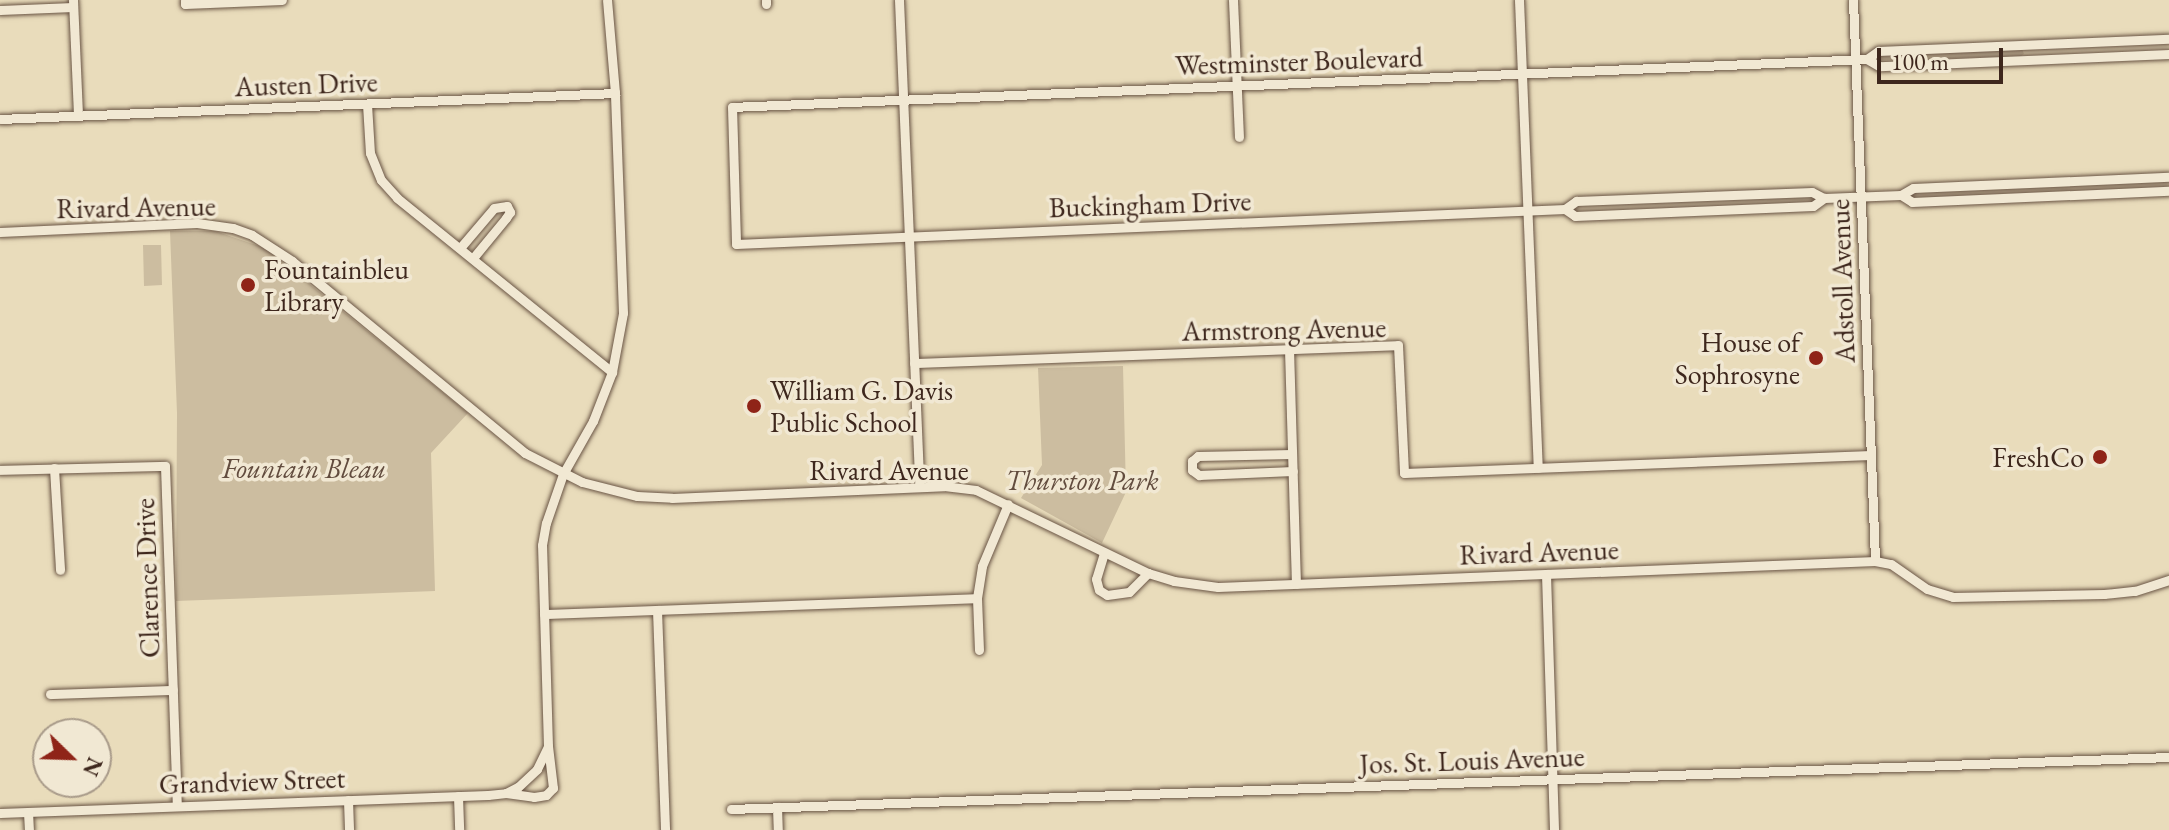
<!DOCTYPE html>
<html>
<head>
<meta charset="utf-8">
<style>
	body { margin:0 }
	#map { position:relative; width:2169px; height:830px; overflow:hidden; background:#e9dcbb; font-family:"EB Garamond",serif }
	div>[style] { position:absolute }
	.green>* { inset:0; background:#ccbda0 }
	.roads { filter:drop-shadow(0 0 2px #695444) drop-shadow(0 0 2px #695444) }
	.minor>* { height:9px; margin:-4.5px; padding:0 4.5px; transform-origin:4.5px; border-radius:4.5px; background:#f1e8d3 }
	.dots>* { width:22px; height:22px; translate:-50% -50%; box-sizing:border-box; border:4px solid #f1e8d3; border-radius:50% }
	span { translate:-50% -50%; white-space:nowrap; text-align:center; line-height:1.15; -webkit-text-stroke:7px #f1e8d3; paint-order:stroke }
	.street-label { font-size:28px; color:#3e271d }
	.poi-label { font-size:28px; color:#3e271d }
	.left { translate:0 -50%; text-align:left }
	.right { translate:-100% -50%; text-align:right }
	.park-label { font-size:28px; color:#624c3e; font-style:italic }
	.north { position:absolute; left:32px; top:718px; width:80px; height:80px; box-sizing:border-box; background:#f1e8d3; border:2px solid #a99b8a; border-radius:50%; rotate:113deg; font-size:22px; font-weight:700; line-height:32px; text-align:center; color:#3e271d }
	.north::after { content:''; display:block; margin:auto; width:28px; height:36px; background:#8f2418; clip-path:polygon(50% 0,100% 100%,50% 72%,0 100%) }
	.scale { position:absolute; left:1877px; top:48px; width:126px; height:36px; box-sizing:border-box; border:4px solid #3e271d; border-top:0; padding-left:10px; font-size:24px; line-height:28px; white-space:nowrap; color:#3e271d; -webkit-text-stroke:6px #f1e8d3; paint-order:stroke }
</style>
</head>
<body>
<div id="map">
	<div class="green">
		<div style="clip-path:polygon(2022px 49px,2024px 54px,2021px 56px,1878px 60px,1881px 54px)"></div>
		<div style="clip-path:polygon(170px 231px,215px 231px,265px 248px,468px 413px,431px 453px,435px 591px,176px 601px,177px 413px)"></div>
		<div style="clip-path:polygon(143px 245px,161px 245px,162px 285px,144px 286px)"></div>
		<div style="clip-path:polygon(1123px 366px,1126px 492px,1102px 543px,1021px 498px,1042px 465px,1038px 368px)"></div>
	</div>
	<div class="roads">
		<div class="minor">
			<div style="left:73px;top:0;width:116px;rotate:87.5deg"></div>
			<div style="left:185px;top:0;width:4px;rotate:90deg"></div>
			<div style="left:185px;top:4px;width:97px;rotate:-2.4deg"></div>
			<div style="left:766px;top:0;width:4px;rotate:90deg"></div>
			<div style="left:899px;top:0;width:487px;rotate:87.6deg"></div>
			<div style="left:1233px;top:0;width:137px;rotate:87.5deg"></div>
			<div style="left:1519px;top:0;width:468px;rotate:87.7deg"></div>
			<div style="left:1853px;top:0;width:561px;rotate:87.75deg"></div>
			<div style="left:0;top:10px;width:73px;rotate:-2.4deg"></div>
			<div style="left:2169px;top:54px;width:290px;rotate:177.6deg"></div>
			<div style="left:1879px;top:66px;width:14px;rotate:-150deg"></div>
			<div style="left:1867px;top:59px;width:1136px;rotate:177.58deg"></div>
			<div style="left:732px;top:107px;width:137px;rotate:88.3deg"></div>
			<div style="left:736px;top:244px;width:830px;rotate:-2.42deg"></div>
			<div style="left:1565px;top:209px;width:14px;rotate:-36deg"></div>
			<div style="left:1576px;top:201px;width:236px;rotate:-2.2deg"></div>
			<div style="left:1812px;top:192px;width:13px;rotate:27deg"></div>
			<div style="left:1824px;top:198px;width:77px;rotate:-2.2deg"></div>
			<div style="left:1901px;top:195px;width:14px;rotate:-30deg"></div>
			<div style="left:1913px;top:188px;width:256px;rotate:-2.5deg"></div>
			<div style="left:1867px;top:59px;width:14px;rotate:-36deg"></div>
			<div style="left:1878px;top:51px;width:291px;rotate:-2.4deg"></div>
			<div style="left:367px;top:104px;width:49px;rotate:86.5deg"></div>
			<div style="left:370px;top:153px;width:29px;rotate:68deg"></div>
			<div style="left:381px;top:180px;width:24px;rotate:48deg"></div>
			<div style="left:397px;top:198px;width:277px;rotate:39deg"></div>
			<div style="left:0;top:119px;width:616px;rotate:-2.42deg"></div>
			<div style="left:1901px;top:195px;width:13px;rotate:32deg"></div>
			<div style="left:1912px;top:202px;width:257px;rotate:-2.5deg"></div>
			<div style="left:1565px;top:209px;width:12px;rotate:35deg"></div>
			<div style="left:1575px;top:216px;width:238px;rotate:-2.4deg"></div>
			<div style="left:1813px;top:206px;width:14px;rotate:-36deg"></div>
			<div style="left:0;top:232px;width:197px;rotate:-2.6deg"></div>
			<div style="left:197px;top:223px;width:36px;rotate:8deg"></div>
			<div style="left:233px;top:228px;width:20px;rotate:20deg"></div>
			<div style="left:252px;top:235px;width:48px;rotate:33deg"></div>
			<div style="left:292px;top:261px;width:302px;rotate:39.5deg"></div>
			<div style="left:525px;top:453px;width:64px;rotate:27deg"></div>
			<div style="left:582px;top:482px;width:57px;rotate:14.3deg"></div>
			<div style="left:637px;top:496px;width:35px;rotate:3deg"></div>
			<div style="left:672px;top:498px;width:272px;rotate:-2.5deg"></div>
			<div style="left:944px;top:486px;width:32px;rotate:7deg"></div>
			<div style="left:976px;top:490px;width:191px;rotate:25.8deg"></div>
			<div style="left:1148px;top:573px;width:27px;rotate:17deg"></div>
			<div style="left:1174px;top:581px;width:44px;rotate:7.8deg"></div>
			<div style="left:1218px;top:587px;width:658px;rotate:-2.27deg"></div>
			<div style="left:1875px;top:561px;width:16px;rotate:11deg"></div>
			<div style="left:1891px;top:564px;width:44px;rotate:34.8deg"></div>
			<div style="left:1927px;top:589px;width:27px;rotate:17deg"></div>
			<div style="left:1953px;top:597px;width:151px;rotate:-1.1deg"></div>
			<div style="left:2104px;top:594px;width:31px;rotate:-6deg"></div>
			<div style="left:2135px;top:591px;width:36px;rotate:-18deg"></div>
			<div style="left:460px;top:248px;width:52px;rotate:-49.6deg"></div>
			<div style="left:494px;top:208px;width:13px;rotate:-9deg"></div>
			<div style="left:507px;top:206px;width:7px;rotate:63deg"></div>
			<div style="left:510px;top:212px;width:7px;rotate:124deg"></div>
			<div style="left:506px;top:218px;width:52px;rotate:129.5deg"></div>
			<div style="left:1289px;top:349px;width:235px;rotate:88.3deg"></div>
			<div style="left:914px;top:363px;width:484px;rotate:-2.1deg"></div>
			<div style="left:1398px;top:345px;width:128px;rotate:87.3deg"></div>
			<div style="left:1404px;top:473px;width:467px;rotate:-2.2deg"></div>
			<div style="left:1292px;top:454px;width:94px;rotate:178.8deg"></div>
			<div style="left:1198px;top:456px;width:8px;rotate:140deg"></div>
			<div style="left:1192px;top:461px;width:9px;rotate:90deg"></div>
			<div style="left:1192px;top:470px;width:9px;rotate:36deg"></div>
			<div style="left:1199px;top:475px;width:94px;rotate:-2.4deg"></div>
			<div style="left:54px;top:468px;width:102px;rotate:86.6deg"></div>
			<div style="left:0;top:470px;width:165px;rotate:-1.4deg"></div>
			<div style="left:165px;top:466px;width:340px;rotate:88deg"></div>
			<div style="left:1104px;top:553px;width:27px;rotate:107deg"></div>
			<div style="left:1096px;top:579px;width:11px;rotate:75deg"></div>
			<div style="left:1099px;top:590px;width:9px;rotate:32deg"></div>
			<div style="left:1107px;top:595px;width:22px;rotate:-8deg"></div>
			<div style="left:1129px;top:592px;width:27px;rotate:-45deg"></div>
			<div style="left:1546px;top:574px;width:256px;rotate:88.2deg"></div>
			<div style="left:657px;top:610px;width:220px;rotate:87.9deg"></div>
			<div style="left:544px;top:614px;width:433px;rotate:-2.1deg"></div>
			<div style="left:979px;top:650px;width:52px;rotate:-92.2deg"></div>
			<div style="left:977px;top:598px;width:32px;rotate:-81deg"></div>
			<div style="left:982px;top:566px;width:67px;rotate:-67.2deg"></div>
			<div style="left:50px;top:694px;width:123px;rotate:-1.9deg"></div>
			<div style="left:506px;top:793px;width:28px;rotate:8deg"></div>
			<div style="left:534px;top:797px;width:12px;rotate:-9deg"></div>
			<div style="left:546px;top:795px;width:10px;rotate:-45deg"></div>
			<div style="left:553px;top:788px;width:42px;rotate:-96.8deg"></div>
			<div style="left:458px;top:796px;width:34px;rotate:88deg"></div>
			<div style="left:348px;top:800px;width:30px;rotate:88deg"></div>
			<div style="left:777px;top:807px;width:23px;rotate:88deg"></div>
			<div style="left:731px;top:809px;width:1439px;rotate:-2.07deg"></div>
			<div style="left:28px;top:812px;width:18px;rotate:87deg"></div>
			<div style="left:0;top:813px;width:488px;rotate:-2.1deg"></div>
			<div style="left:488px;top:795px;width:18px;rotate:-6deg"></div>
			<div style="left:506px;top:793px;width:13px;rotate:-27deg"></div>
			<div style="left:518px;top:787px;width:26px;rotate:-43deg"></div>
			<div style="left:537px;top:769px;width:25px;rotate:-64deg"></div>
			<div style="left:548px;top:746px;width:201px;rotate:-91.7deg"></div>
			<div style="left:542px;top:545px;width:22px;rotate:-80deg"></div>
			<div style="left:546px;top:523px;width:52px;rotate:-70.9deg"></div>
			<div style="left:563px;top:474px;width:61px;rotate:-60.5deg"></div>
			<div style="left:593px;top:421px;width:53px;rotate:-68.8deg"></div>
			<div style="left:612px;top:372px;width:60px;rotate:-79.4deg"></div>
			<div style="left:623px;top:313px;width:220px;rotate:-92.1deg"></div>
			<div style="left:615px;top:93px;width:93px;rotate:-94.9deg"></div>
		</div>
	</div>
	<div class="dots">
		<div style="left:248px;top:285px;background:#8f2418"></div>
		<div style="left:1816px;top:358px;background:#8f2418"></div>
		<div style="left:754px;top:406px;background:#8f2418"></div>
		<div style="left:2100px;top:457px;background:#8f2418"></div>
	</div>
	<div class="street-label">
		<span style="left:1299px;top:61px;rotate:-2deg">Westminster Boulevard</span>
		<span style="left:306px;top:84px;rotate:-2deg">Austen Drive</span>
		<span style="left:1150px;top:204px;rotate:-2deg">Buckingham Drive</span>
		<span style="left:136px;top:207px;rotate:-1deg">Rivard Avenue</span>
		<span style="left:1842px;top:281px;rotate:-92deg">Adstoll Avenue</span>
		<span style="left:1284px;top:329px;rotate:-1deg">Armstrong Avenue</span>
		<span style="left:889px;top:470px">Rivard Avenue</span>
		<span style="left:1539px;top:552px;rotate:-2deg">Rivard Avenue</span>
		<span style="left:147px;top:578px;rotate:-92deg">Clarence Drive</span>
		<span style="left:1472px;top:760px;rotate:-2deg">Jos. St. Louis Avenue</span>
		<span style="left:252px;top:781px;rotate:-2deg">Grandview Street</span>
	</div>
	<div class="poi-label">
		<span class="left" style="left:264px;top:285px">Fountainbleu<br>Library</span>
		<span class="right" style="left:1800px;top:358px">House of<br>Sophrosyne</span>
		<span class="left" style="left:770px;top:406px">William G. Davis<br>Public School</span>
		<span class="right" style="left:2084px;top:457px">FreshCo</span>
	</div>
	<div class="park-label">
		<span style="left:304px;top:468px">Fountain Bleau</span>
		<span style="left:1082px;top:480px">Thurston Park</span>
	</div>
	<div class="north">N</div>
	<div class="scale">100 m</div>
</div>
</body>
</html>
